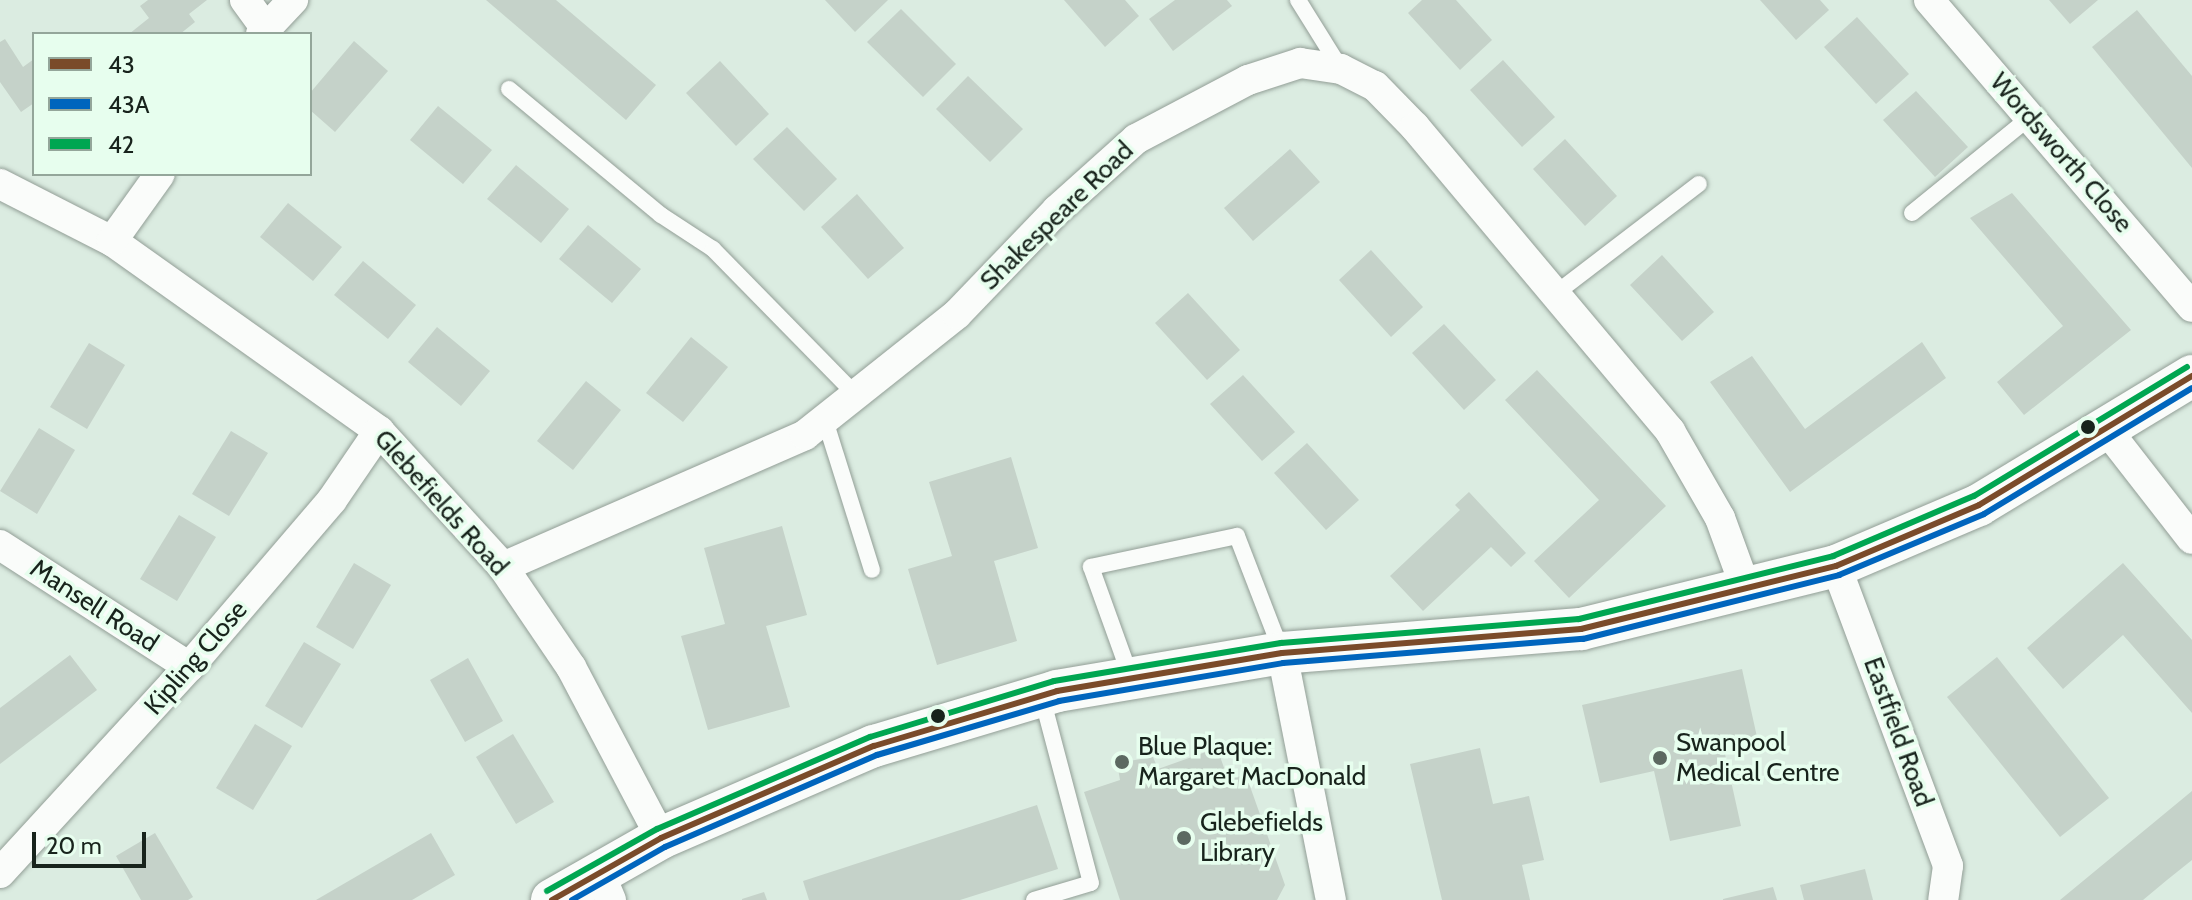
<!DOCTYPE html>
<html>
<head>
<meta charset="utf-8">
<style>
	body { margin:0 }
	#map { position:relative; width:2192px; height:900px; overflow:hidden; background:#dbece1; font-family:Cabin,sans-serif }
	div>[style] { position:absolute }
	.building>* { inset:0; background:#c5d2c9 }
	.roads { filter:drop-shadow(0 0 2px #929e96) drop-shadow(0 0 2px #929e96) }
	.lane>* { height:16px; margin:-8px; padding:0 8px; transform-origin:8px; border-radius:8px; background:#fafcfa }
	.street>* { height:30px; margin:-15px; padding:0 15px; transform-origin:15px; border-radius:15px; background:#fafcfa }
	.secondary>* { height:42px; margin:-21px; padding:0 21px; transform-origin:21px; border-radius:21px; background:#fafcfa }
	.bus-1>* { height:6px; margin:-3px; padding:0 3px; transform-origin:3px; border-radius:3px; background:#7a4b2a }
	.bus-2>* { height:6px; margin:-3px; padding:0 3px; transform-origin:3px; border-radius:3px; background:#0065bd }
	.bus-3>* { height:6px; margin:-3px; padding:0 3px; transform-origin:3px; border-radius:3px; background:#00a651 }
	.dots>* { width:22px; height:22px; translate:-50% -50%; box-sizing:border-box; border:4px solid #e7feee; border-radius:50% }
	span { translate:-50% -50%; white-space:nowrap; text-align:center; line-height:1.15; -webkit-text-stroke:7px #e7feee; paint-order:stroke }
	.street-label { font-size:26px; color:#18231c }
	.poi-label { font-size:26px; color:#18231c }
	.left { translate:0 -50%; text-align:left }
	.legend { position:absolute; left:32px; top:32px; width:280px; height:144px; box-sizing:border-box; background:#e7feee; border:2px solid #94a69a; margin:0; padding:10px 14px; list-style:none; font-size:24px; color:#18231c }
	.legend li { display:flex; align-items:center; gap:16px; height:40px }
	.legend b { width:40px; border:2px solid #94a69a }
	.scale { position:absolute; left:32px; top:832px; width:114px; height:36px; box-sizing:border-box; border:4px solid #18231c; border-top:0; padding-left:10px; font-size:24px; line-height:28px; white-space:nowrap; color:#18231c; -webkit-text-stroke:6px #e7feee; paint-order:stroke }
</style>
</head>
<body>
<div id="map">
	<div class="building">
		<div style="clip-path:polygon(148px 0,207px 0,189px 14px,195px 22px,180px 34px,129px 34px,149px 18px,140px 6px)"></div>
		<div style="clip-path:polygon(486px 0,556px 0,656px 85px,626px 120px)"></div>
		<div style="clip-path:polygon(825px 0,888px 0,855px 32px)"></div>
		<div style="clip-path:polygon(1064px 0,1125px 0,1139px 16px,1105px 47px)"></div>
		<div style="clip-path:polygon(1175px 0,1227px 0,1232px 6px,1173px 51px,1149px 19px)"></div>
		<div style="clip-path:polygon(1422px 0,1456px 0,1492px 40px,1460px 70px,1408px 13px)"></div>
		<div style="clip-path:polygon(1760px 0,1820px 0,1829px 10px,1796px 40px)"></div>
		<div style="clip-path:polygon(2049px 0,2098px 0,2070px 24px)"></div>
		<div style="clip-path:polygon(901px 9px,956px 64px,923px 97px,867px 42px)"></div>
		<div style="clip-path:polygon(2137px 10px,2192px 76px,2192px 168px,2092px 47px)"></div>
		<div style="clip-path:polygon(1857px 17px,1909px 74px,1876px 104px,1824px 47px)"></div>
		<div style="clip-path:polygon(5px 39px,23px 67px,34px 59px,34px 103px,21px 112px,0 82px,0 42px)"></div>
		<div style="clip-path:polygon(354px 41px,388px 71px,335px 132px,310px 110px,310px 93px)"></div>
		<div style="clip-path:polygon(1503px 60px,1555px 117px,1522px 147px,1470px 90px)"></div>
		<div style="clip-path:polygon(720px 61px,769px 114px,736px 146px,686px 93px)"></div>
		<div style="clip-path:polygon(968px 76px,1023px 129px,990px 162px,936px 109px)"></div>
		<div style="clip-path:polygon(1916px 91px,1968px 147px,1935px 177px,1883px 120px)"></div>
		<div style="clip-path:polygon(438px 106px,492px 150px,463px 184px,410px 140px)"></div>
		<div style="clip-path:polygon(787px 127px,837px 179px,804px 211px,753px 159px)"></div>
		<div style="clip-path:polygon(1565px 139px,1617px 196px,1585px 226px,1533px 169px)"></div>
		<div style="clip-path:polygon(1290px 149px,1320px 182px,1253px 241px,1224px 208px)"></div>
		<div style="clip-path:polygon(516px 165px,569px 209px,541px 243px,487px 199px)"></div>
		<div style="clip-path:polygon(2012px 193px,2131px 330px,2024px 415px,1997px 382px,2063px 326px,1970px 218px)"></div>
		<div style="clip-path:polygon(857px 194px,904px 248px,868px 279px,821px 227px)"></div>
		<div style="clip-path:polygon(288px 203px,342px 247px,313px 281px,260px 237px)"></div>
		<div style="clip-path:polygon(588px 225px,641px 269px,612px 303px,559px 259px)"></div>
		<div style="clip-path:polygon(1371px 250px,1423px 307px,1391px 337px,1339px 280px)"></div>
		<div style="clip-path:polygon(1662px 255px,1714px 312px,1682px 341px,1630px 285px)"></div>
		<div style="clip-path:polygon(363px 261px,416px 305px,388px 339px,334px 295px)"></div>
		<div style="clip-path:polygon(1188px 293px,1240px 350px,1207px 380px,1155px 323px)"></div>
		<div style="clip-path:polygon(1444px 324px,1496px 380px,1464px 410px,1412px 353px)"></div>
		<div style="clip-path:polygon(437px 327px,490px 371px,461px 406px,408px 362px)"></div>
		<div style="clip-path:polygon(691px 337px,728px 367px,683px 422px,646px 393px)"></div>
		<div style="clip-path:polygon(1922px 342px,1946px 378px,1790px 492px,1710px 382px,1752px 356px,1805px 429px)"></div>
		<div style="clip-path:polygon(89px 343px,125px 365px,87px 429px,50px 407px)"></div>
		<div style="clip-path:polygon(1537px 370px,1666px 506px,1569px 598px,1534px 561px,1599px 500px,1505px 400px)"></div>
		<div style="clip-path:polygon(1243px 375px,1295px 432px,1262px 461px,1210px 404px)"></div>
		<div style="clip-path:polygon(586px 381px,621px 410px,573px 470px,537px 441px)"></div>
		<div style="clip-path:polygon(39px 428px,75px 450px,37px 514px,0 491px)"></div>
		<div style="clip-path:polygon(231px 431px,268px 453px,229px 516px,192px 494px)"></div>
		<div style="clip-path:polygon(1307px 443px,1359px 500px,1326px 530px,1274px 473px)"></div>
		<div style="clip-path:polygon(1011px 457px,1038px 548px,994px 561px,1017px 641px,937px 665px,908px 569px,952px 556px,929px 482px)"></div>
		<div style="clip-path:polygon(1469px 492px,1526px 553px,1511px 567px,1491px 547px,1423px 611px,1390px 576px,1460px 510px,1455px 505px)"></div>
		<div style="clip-path:polygon(179px 515px,216px 537px,177px 601px,140px 579px)"></div>
		<div style="clip-path:polygon(782px 526px,807px 615px,766px 626px,790px 707px,708px 730px,681px 636px,725px 624px,704px 548px)"></div>
		<div style="clip-path:polygon(354px 563px,391px 585px,353px 649px,316px 627px)"></div>
		<div style="clip-path:polygon(2123px 563px,2192px 640px,2192px 713px,2123px 635px,2063px 689px,2027px 648px)"></div>
		<div style="clip-path:polygon(304px 642px,341px 664px,302px 728px,265px 706px)"></div>
		<div style="clip-path:polygon(70px 655px,97px 690px,0 764px,0 708px)"></div>
		<div style="clip-path:polygon(1997px 657px,2109px 798px,2060px 837px,1947px 697px)"></div>
		<div style="clip-path:polygon(468px 658px,503px 721px,465px 742px,430px 680px)"></div>
		<div style="clip-path:polygon(1742px 669px,1757px 737px,1723px 745px,1741px 826px,1670px 841px,1654px 771px,1600px 783px,1582px 705px)"></div>
		<div style="clip-path:polygon(255px 724px,292px 746px,253px 810px,216px 788px)"></div>
		<div style="clip-path:polygon(513px 734px,554px 802px,516px 824px,476px 757px)"></div>
		<div style="clip-path:polygon(1217px 748px,1228px 779px,1246px 775px,1285px 885px,1277px 900px,1120px 900px,1084px 792px,1120px 780px,1117px 763px,1153px 757px,1158px 769px)"></div>
		<div style="clip-path:polygon(1480px 748px,1493px 804px,1529px 796px,1544px 860px,1522px 865px,1530px 900px,1442px 900px,1410px 764px)"></div>
		<div style="clip-path:polygon(2192px 791px,2192px 860px,2167px 880px,2143px 900px,2060px 900px)"></div>
		<div style="clip-path:polygon(1037px 805px,1058px 869px,960px 900px,809px 900px,803px 881px)"></div>
		<div style="clip-path:polygon(155px 833px,193px 897px,188px 900px,141px 900px,116px 856px)"></div>
		<div style="clip-path:polygon(431px 833px,455px 875px,412px 900px,316px 900px)"></div>
		<div style="clip-path:polygon(1865px 869px,1873px 900px,1804px 900px,1800px 885px)"></div>
		<div style="clip-path:polygon(1773px 887px,1777px 900px,1723px 900px,1723px 899px)"></div>
		<div style="clip-path:polygon(764px 892px,767px 900px,742px 900px,742px 899px)"></div>
	</div>
	<div class="roads">
		<div class="lane">
			<div style="left:1298px;top:0;width:81px;rotate:58.1deg"></div>
			<div style="left:509px;top:89px;width:197px;rotate:39.7deg"></div>
			<div style="left:661px;top:215px;width:62px;rotate:33.2deg"></div>
			<div style="left:713px;top:249px;width:203px;rotate:45.6deg"></div>
			<div style="left:1912px;top:213px;width:152px;rotate:-39.1deg"></div>
			<div style="left:1555px;top:294px;width:181px;rotate:-37.4deg"></div>
			<div style="left:825px;top:420px;width:157px;rotate:72.6deg"></div>
			<div style="left:1131px;top:678px;width:118px;rotate:-109.8deg"></div>
			<div style="left:1091px;top:567px;width:149px;rotate:-12deg"></div>
			<div style="left:1237px;top:536px;width:122px;rotate:68.9deg"></div>
			<div style="left:1034px;top:900px;width:59px;rotate:-16.6deg"></div>
			<div style="left:1091px;top:883px;width:191px;rotate:-104.8deg"></div>
		</div>
		<div class="street">
			<div style="left:245px;top:0;width:34px;rotate:54deg"></div>
			<div style="left:1929px;top:0;width:404px;rotate:49.4deg"></div>
			<div style="left:261px;top:34px;width:47px;rotate:-46.7deg"></div>
			<div style="left:0;top:184px;width:126px;rotate:27deg"></div>
			<div style="left:112px;top:241px;width:328px;rotate:35.4deg"></div>
			<div style="left:379px;top:431px;width:184px;rotate:47.6deg"></div>
			<div style="left:503px;top:567px;width:121px;rotate:55.8deg"></div>
			<div style="left:571px;top:667px;width:193px;rotate:62.2deg"></div>
			<div style="left:112px;top:241px;width:82px;rotate:-54.4deg"></div>
			<div style="left:2107px;top:430px;width:138px;rotate:52.1deg"></div>
			<div style="left:0;top:545px;width:225px;rotate:32.8deg"></div>
			<div style="left:1836px;top:566px;width:320px;rotate:69.5deg"></div>
			<div style="left:1948px;top:866px;width:34px;rotate:98deg"></div>
			<div style="left:503px;top:567px;width:330px;rotate:-23.6deg"></div>
			<div style="left:805px;top:435px;width:194px;rotate:-38.5deg"></div>
			<div style="left:957px;top:314px;width:144px;rotate:-46.1deg"></div>
			<div style="left:1057px;top:210px;width:106px;rotate:-41.9deg"></div>
			<div style="left:1136px;top:139px;width:127px;rotate:-27.8deg"></div>
			<div style="left:1248px;top:80px;width:55px;rotate:-18.1deg"></div>
			<div style="left:1300px;top:63px;width:41px;rotate:8.3deg"></div>
			<div style="left:1341px;top:69px;width:38px;rotate:27deg"></div>
			<div style="left:1375px;top:86px;width:57px;rotate:45.7deg"></div>
			<div style="left:1415px;top:127px;width:397px;rotate:50deg"></div>
			<div style="left:1670px;top:431px;width:100px;rotate:60.1deg"></div>
			<div style="left:1720px;top:518px;width:76px;rotate:69.9deg"></div>
			<div style="left:1282px;top:653px;width:252px;rotate:78.8deg"></div>
			<div style="left:0;top:873px;width:280px;rotate:-47.5deg"></div>
			<div style="left:189px;top:667px;width:220px;rotate:-49.4deg"></div>
			<div style="left:332px;top:500px;width:83px;rotate:-55.7deg"></div>
			<div style="left:600px;top:874px;width:28px;rotate:67deg"></div>
		</div>
		<div class="secondary">
			<div style="left:552px;top:900px;width:125px;rotate:-29.6deg"></div>
			<div style="left:661px;top:838px;width:232px;rotate:-23.4deg"></div>
			<div style="left:874px;top:746px;width:191px;rotate:-16.7deg"></div>
			<div style="left:1057px;top:691px;width:228px;rotate:-9.6deg"></div>
			<div style="left:1282px;top:653px;width:300px;rotate:-4.6deg"></div>
			<div style="left:1581px;top:629px;width:263px;rotate:-13.9deg"></div>
			<div style="left:1836px;top:566px;width:155px;rotate:-23.1deg"></div>
			<div style="left:1979px;top:505px;width:249px;rotate:-31.2deg"></div>
		</div>
	</div>
	<div class="bus-1">
		<div style="left:552px;top:900px;width:125px;rotate:-29.6deg"></div>
		<div style="left:661px;top:838px;width:232px;rotate:-23.4deg"></div>
		<div style="left:874px;top:746px;width:191px;rotate:-16.7deg"></div>
		<div style="left:1057px;top:691px;width:228px;rotate:-9.6deg"></div>
		<div style="left:1282px;top:653px;width:300px;rotate:-4.6deg"></div>
		<div style="left:1581px;top:629px;width:263px;rotate:-13.9deg"></div>
		<div style="left:1836px;top:566px;width:155px;rotate:-23.1deg"></div>
		<div style="left:1979px;top:505px;width:249px;rotate:-31.2deg"></div>
	</div>
	<div class="bus-2">
		<div style="left:572px;top:900px;width:107px;rotate:-29.7deg"></div>
		<div style="left:665px;top:847px;width:231px;rotate:-23.5deg"></div>
		<div style="left:877px;top:755px;width:190px;rotate:-16.5deg"></div>
		<div style="left:1059px;top:701px;width:227px;rotate:-9.6deg"></div>
		<div style="left:1283px;top:663px;width:301px;rotate:-4.6deg"></div>
		<div style="left:1583px;top:639px;width:264px;rotate:-14deg"></div>
		<div style="left:1839px;top:575px;width:157px;rotate:-22.8deg"></div>
		<div style="left:1984px;top:514px;width:243px;rotate:-31.2deg"></div>
	</div>
	<div class="bus-3">
		<div style="left:547px;top:891px;width:126px;rotate:-29.4deg"></div>
		<div style="left:657px;top:829px;width:232px;rotate:-23.4deg"></div>
		<div style="left:870px;top:737px;width:192px;rotate:-16.9deg"></div>
		<div style="left:1054px;top:681px;width:230px;rotate:-9.5deg"></div>
		<div style="left:1281px;top:643px;width:299px;rotate:-4.6deg"></div>
		<div style="left:1579px;top:619px;width:262px;rotate:-13.9deg"></div>
		<div style="left:1833px;top:556px;width:153px;rotate:-23.1deg"></div>
		<div style="left:1974px;top:496px;width:249px;rotate:-31.2deg"></div>
	</div>
	<div class="dots">
		<div style="left:2088px;top:427px;background:#18231c"></div>
		<div style="left:938px;top:716px;background:#18231c"></div>
		<div style="left:1660px;top:758px;background:#5c6961"></div>
		<div style="left:1122px;top:762px;background:#5c6961"></div>
		<div style="left:1184px;top:838px;background:#5c6961"></div>
	</div>
	<div class="street-label">
		<span style="left:2061px;top:153px;rotate:49deg">Wordsworth Close</span>
		<span style="left:1057px;top:216px;rotate:-44deg">Shakespeare Road</span>
		<span style="left:441px;top:503px;rotate:48deg">Glebefields Road</span>
		<span style="left:94px;top:606px;rotate:33deg">Mansell Road</span>
		<span style="left:196px;top:658px;rotate:-49deg">Kipling Close</span>
		<span style="left:1898px;top:732px;rotate:70deg">Eastfield Road</span>
	</div>
	<div class="poi-label">
		<span class="left" style="left:1676px;top:758px">Swanpool<br>Medical Centre</span>
		<span class="left" style="left:1138px;top:762px">Blue Plaque:<br>Margaret MacDonald</span>
		<span class="left" style="left:1200px;top:838px">Glebefields<br>Library</span>
	</div>
	<ul class="legend">
	<li><b style="height:10px;background:#7a4b2a"></b>43</li>
	<li><b style="height:10px;background:#0065bd"></b>43A</li>
	<li><b style="height:10px;background:#00a651"></b>42</li>
	</ul>
	<div class="scale">20 m</div>
</div>
</body>
</html>
